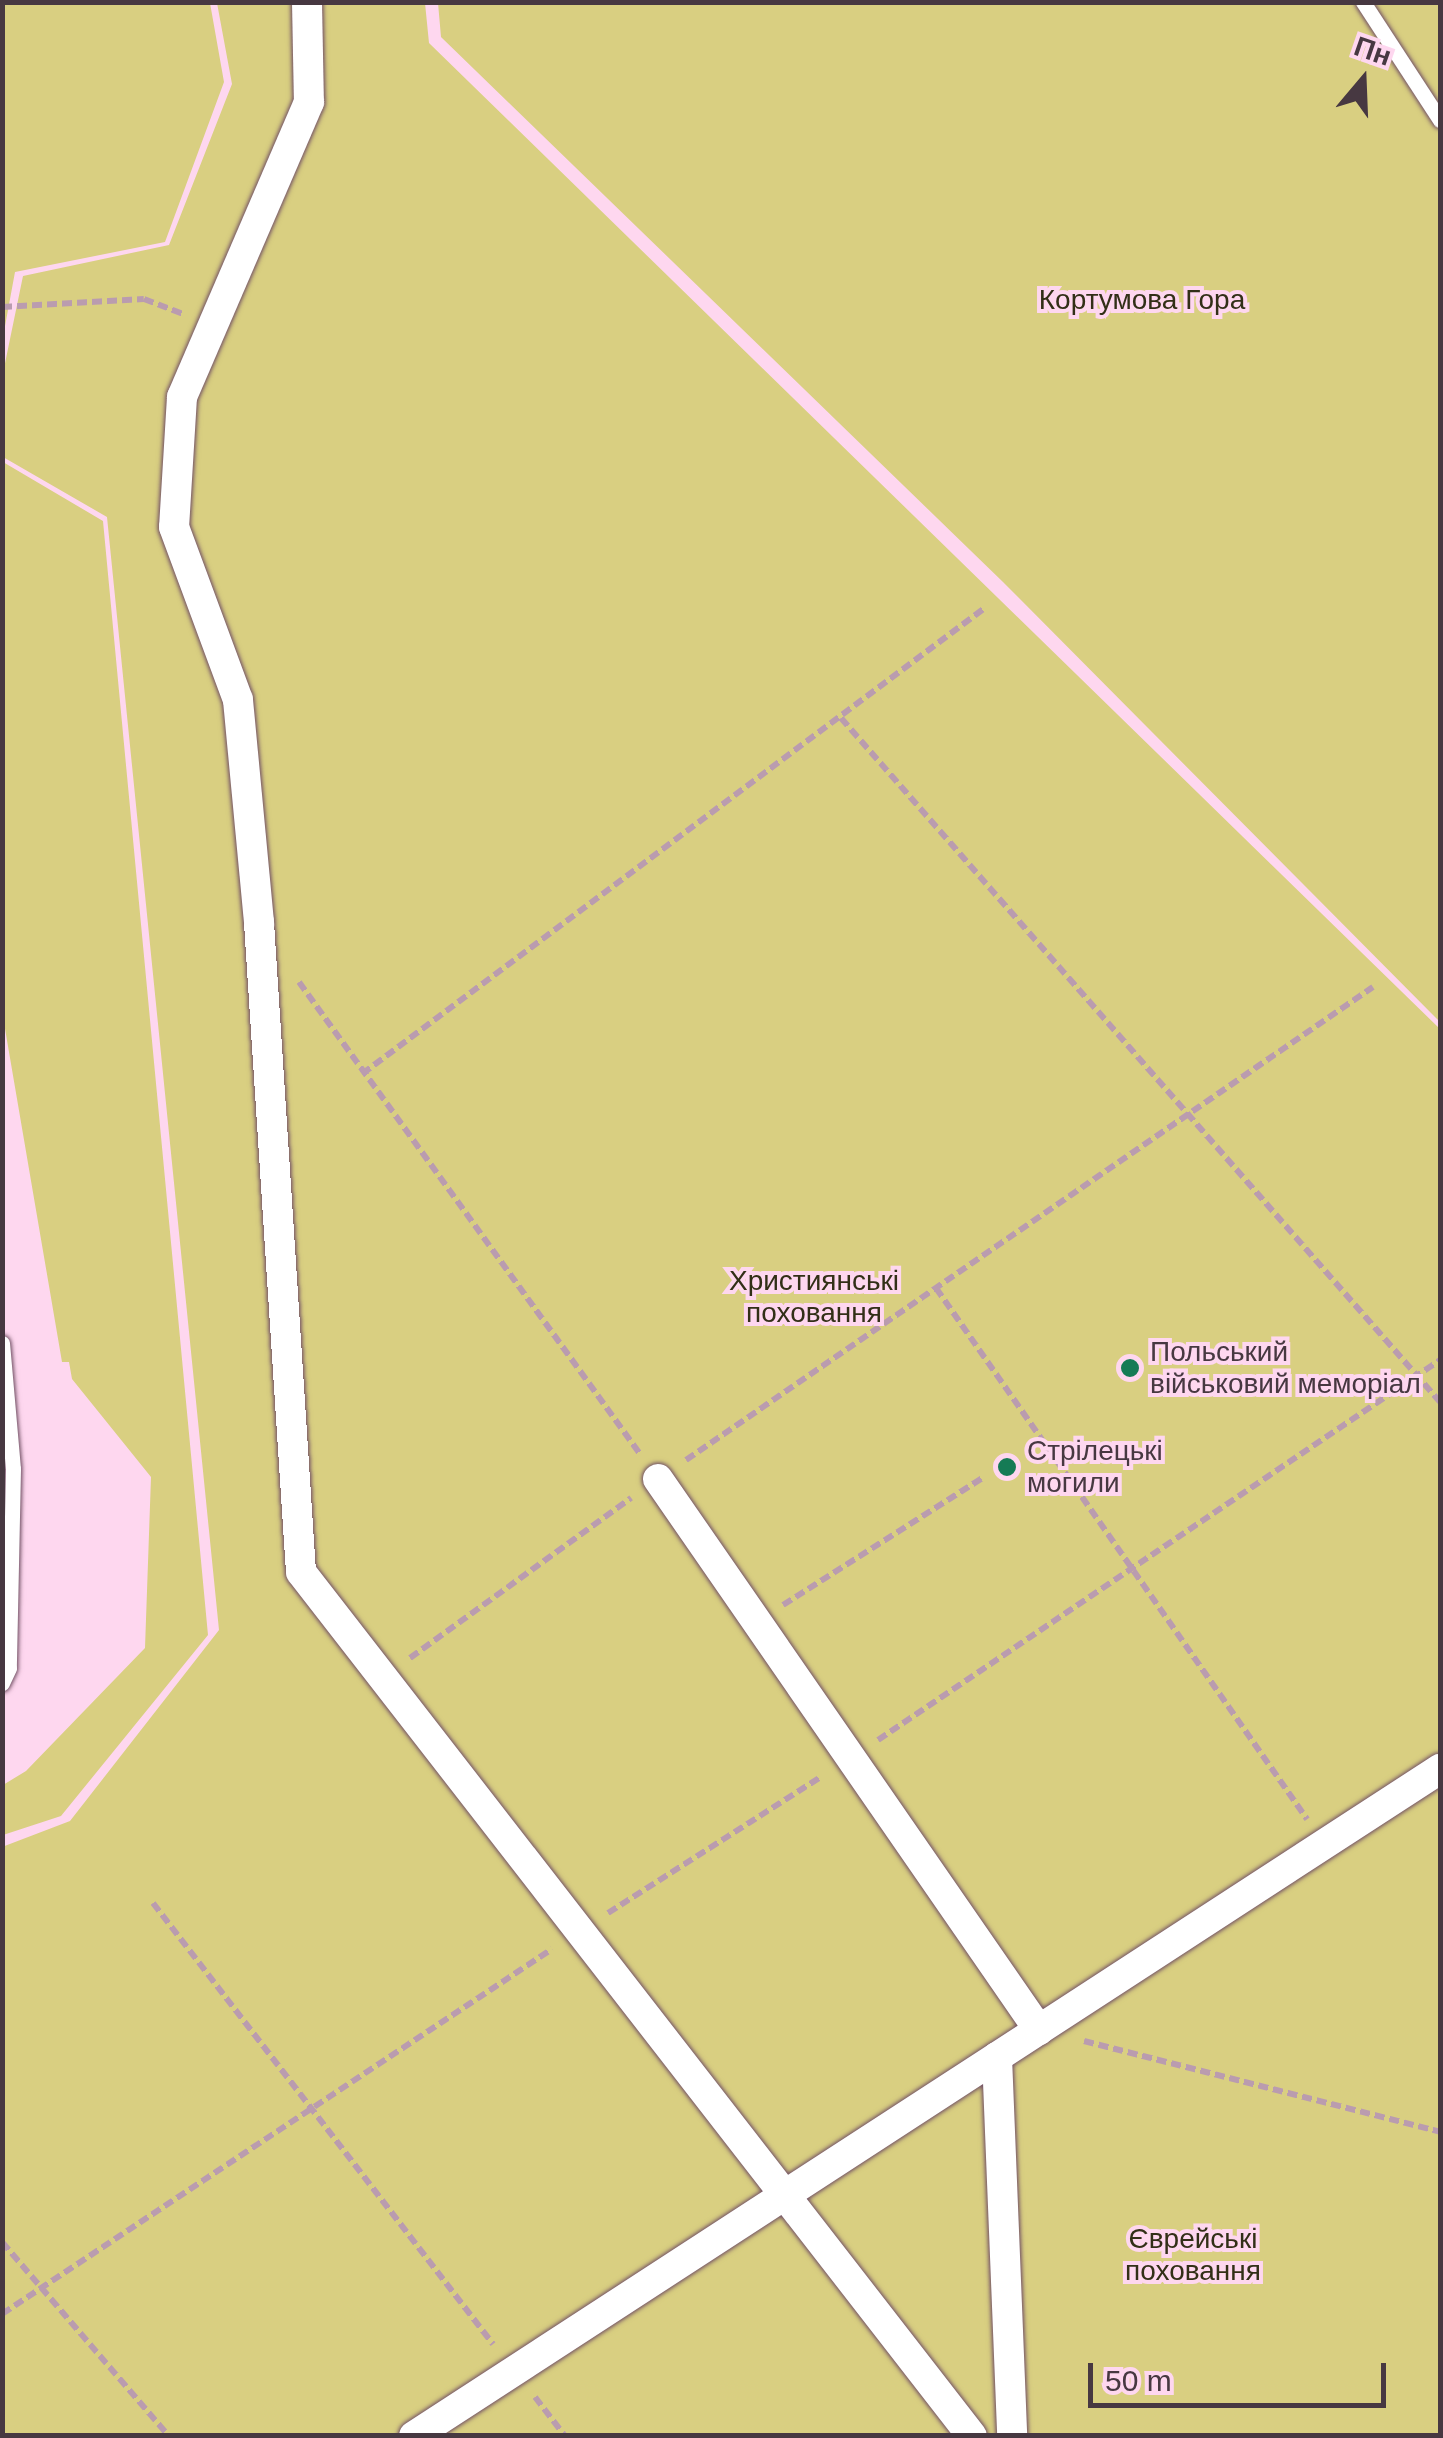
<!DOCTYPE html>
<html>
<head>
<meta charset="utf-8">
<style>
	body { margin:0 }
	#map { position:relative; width:1443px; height:2438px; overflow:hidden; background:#fed7ef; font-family:Arial,sans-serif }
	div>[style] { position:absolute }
	.green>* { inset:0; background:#d9cf81 }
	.path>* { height:6px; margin-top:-3px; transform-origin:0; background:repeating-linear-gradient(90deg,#ba9caf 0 10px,transparent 0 15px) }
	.roads { filter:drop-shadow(0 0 2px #725165) drop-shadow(0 0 2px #725165) }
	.lane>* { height:15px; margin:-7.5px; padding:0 7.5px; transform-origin:7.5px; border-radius:7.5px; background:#fff }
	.street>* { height:30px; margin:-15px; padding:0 15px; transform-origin:15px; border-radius:15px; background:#fff }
	.dots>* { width:28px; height:28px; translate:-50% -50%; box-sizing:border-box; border:5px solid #fed7ef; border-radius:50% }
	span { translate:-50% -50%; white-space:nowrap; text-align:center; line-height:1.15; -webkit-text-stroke:8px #fed7ef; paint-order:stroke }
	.park-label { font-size:28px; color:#322f17 }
	.poi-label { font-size:28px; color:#473841 }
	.left { translate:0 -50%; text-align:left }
	.frame { position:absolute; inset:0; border:5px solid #473841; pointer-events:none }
	.north { position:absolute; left:1313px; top:30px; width:100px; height:100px; -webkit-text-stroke:8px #fed7ef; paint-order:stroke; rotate:19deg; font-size:28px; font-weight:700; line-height:40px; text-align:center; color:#473841 }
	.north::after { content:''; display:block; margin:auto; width:35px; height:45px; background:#473841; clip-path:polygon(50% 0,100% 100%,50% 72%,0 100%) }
	.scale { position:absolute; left:1088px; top:2363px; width:298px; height:45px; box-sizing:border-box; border:5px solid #473841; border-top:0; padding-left:12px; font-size:30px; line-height:35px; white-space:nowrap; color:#473841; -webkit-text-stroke:8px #fed7ef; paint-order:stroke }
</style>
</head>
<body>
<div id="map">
	<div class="green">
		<div style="clip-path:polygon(2px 3px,210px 3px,224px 82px,165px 242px,15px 272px,3px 337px)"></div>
		<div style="clip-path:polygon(217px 3px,425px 3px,429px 43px,1440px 1029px,1440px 2435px,3px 2435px,2px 1847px,70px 1821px,219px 1630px,107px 517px,3px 457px,3px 373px,23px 276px,169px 245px,232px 84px)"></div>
		<div style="clip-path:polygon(438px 3px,1440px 3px,1440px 1022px,1003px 582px,441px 37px)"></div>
		<div style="clip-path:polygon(3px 462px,103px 521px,208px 1635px,61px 1816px,3px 1835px,3px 1785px,26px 1771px,145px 1648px,151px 1477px,72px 1379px,69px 1362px,62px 1362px,3px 1017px)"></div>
	</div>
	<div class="path">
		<div style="left:2px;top:307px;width:142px;rotate:-3.2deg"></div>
		<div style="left:144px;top:299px;width:42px;rotate:21deg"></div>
		<div style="left:841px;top:718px;width:909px;rotate:48.79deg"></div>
		<div style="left:299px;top:982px;width:582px;rotate:54.15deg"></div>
		<div style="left:362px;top:1074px;width:779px;rotate:-36.81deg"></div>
		<div style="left:936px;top:1288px;width:648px;rotate:55.06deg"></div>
		<div style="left:686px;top:1460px;width:834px;rotate:-34.55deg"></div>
		<div style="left:783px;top:1605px;width:238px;rotate:-32.5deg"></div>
		<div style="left:410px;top:1658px;width:273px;rotate:-35.9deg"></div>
		<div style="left:878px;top:1740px;width:678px;rotate:-34.06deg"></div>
		<div style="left:153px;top:1903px;width:557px;rotate:52.37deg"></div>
		<div style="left:608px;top:1913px;width:253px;rotate:-32.6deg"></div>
		<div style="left:1084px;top:2041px;width:367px;rotate:14.3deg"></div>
		<div style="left:2px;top:2242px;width:256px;rotate:49.3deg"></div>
		<div style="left:2px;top:2314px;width:660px;rotate:-33.57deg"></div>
		<div style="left:535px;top:2397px;width:49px;rotate:52.4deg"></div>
	</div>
	<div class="roads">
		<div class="lane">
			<div style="left:1363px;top:2px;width:141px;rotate:56.9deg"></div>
			<div style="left:2px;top:1343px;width:126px;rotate:85deg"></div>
			<div style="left:13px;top:1469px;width:199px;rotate:91.2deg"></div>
			<div style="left:9px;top:1668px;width:17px;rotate:115deg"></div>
		</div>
		<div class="street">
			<div style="left:307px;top:2px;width:100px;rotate:88.9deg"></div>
			<div style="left:309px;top:102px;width:321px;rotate:113.3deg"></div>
			<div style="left:182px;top:397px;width:130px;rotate:93.5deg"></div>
			<div style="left:174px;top:527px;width:184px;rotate:69.7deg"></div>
			<div style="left:238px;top:700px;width:224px;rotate:84.6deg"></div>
			<div style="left:259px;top:923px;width:650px;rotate:86.3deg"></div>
			<div style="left:301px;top:1572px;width:1094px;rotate:52.17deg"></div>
			<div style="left:658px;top:1479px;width:670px;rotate:55.34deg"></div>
			<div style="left:997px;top:2057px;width:379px;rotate:87.7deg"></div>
			<div style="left:414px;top:2436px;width:1224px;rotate:-33.03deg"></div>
		</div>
	</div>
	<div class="dots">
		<div style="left:1130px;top:1368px;background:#157b55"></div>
		<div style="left:1007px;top:1467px;background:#157b55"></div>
	</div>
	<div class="park-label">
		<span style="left:1142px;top:300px">Кортумова Гора</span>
		<span style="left:814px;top:1297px">Християнські<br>поховання</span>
		<span style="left:1193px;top:2255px">Єврейські<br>поховання</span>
	</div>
	<div class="poi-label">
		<span class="left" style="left:1150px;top:1368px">Польський<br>військовий меморіал</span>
		<span class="left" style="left:1027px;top:1467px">Стрілецькі<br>могили</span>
	</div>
	<div class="frame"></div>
	<div class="north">Пн</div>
	<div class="scale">50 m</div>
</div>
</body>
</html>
